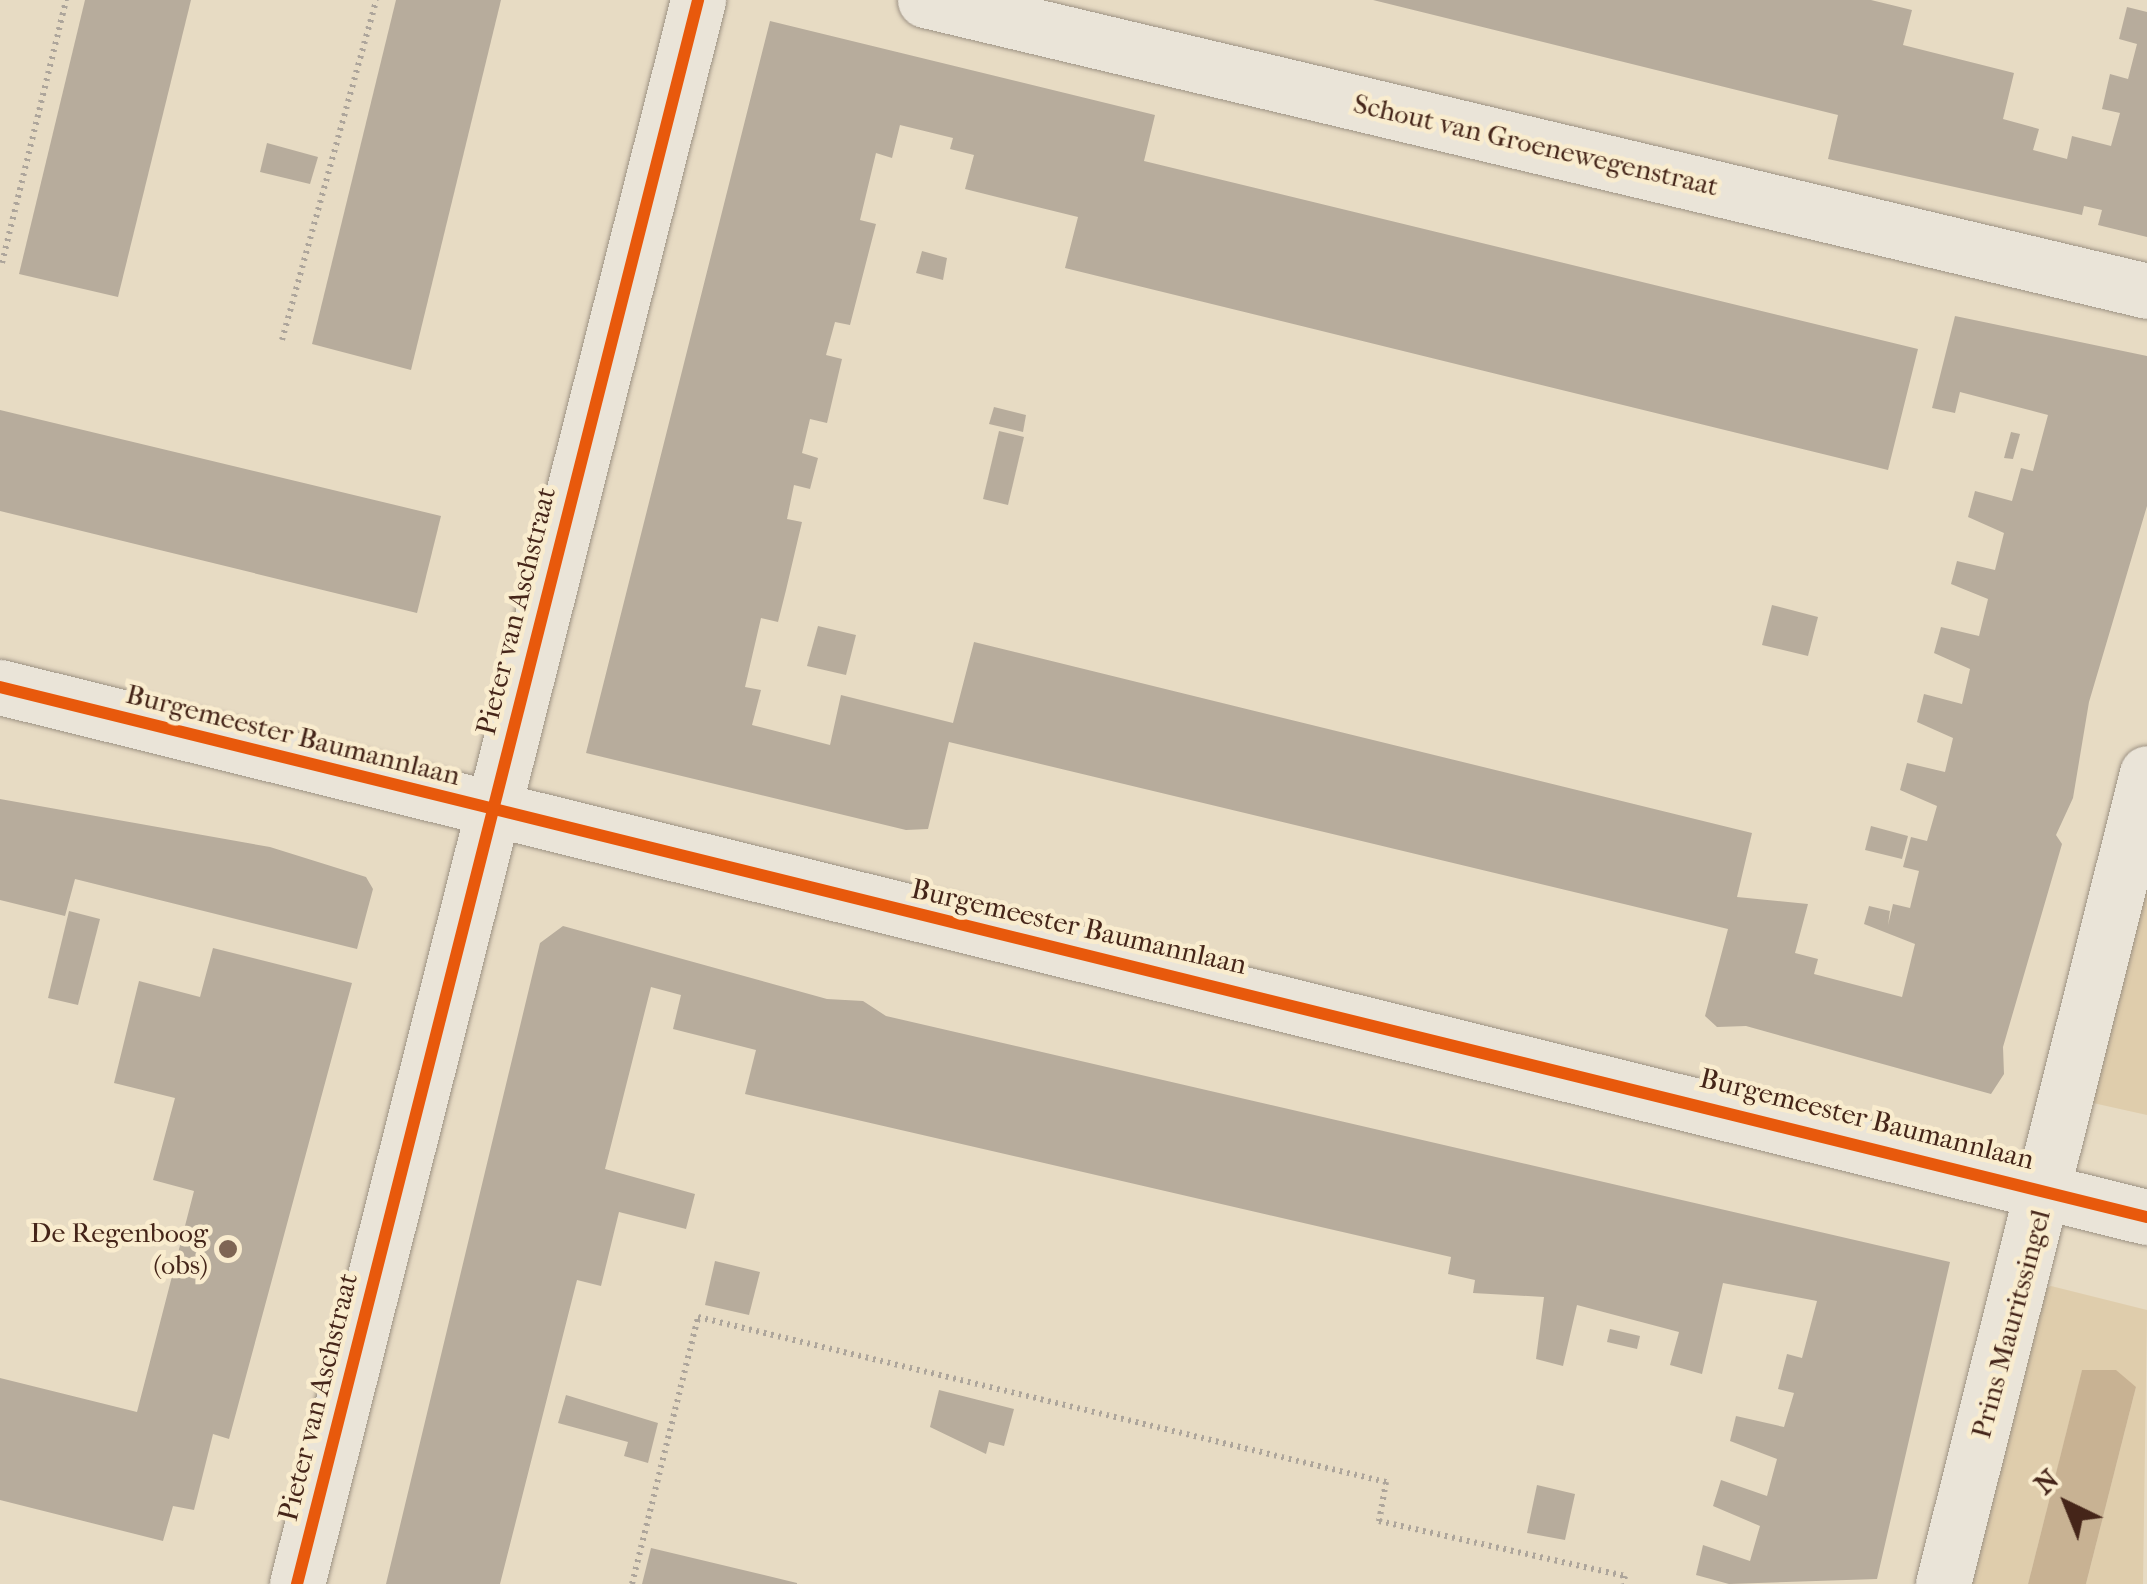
<!DOCTYPE html>
<html>
<head>
<meta charset="utf-8">
<style>
	body { margin:0 }
	#map { position:relative; width:2147px; height:1584px; overflow:hidden; background:#e7dbc3; font-family:"IM FELL French Canon",serif }
	div>[style] { position:absolute }
	.green>* { inset:0; background:#dfcdac }
	.water>* { inset:0; background:#c8b293 }
	.building>* { inset:0; background:#b7ac9c }
	.path>* { height:6px; margin-top:-3px; transform-origin:0; background:repeating-linear-gradient(90deg,#ada59b 0 2.5px,transparent 0 7.5px) }
	.roads { filter:drop-shadow(0 0 2px #9d9284) drop-shadow(0 0 2px #9d9284) }
	.minor>* { height:55px; margin:-27.5px; padding:0 27.5px; transform-origin:27.5px; border-radius:27.5px; background:#eae4d8 }
	.tertiary>* { height:55px; margin:-27.5px; padding:0 27.5px; transform-origin:27.5px; border-radius:27.5px; background:#eae4d8 }
	.cycleway>* { height:12px; margin:-6px; padding:0 6px; transform-origin:6px; border-radius:6px; background:#e8590c }
	.dots>* { width:28px; height:28px; translate:-50% -50%; box-sizing:border-box; border:5px solid #f9ecce; border-radius:50% }
	span { translate:-50% -50%; white-space:nowrap; text-align:center; line-height:1.15; -webkit-text-stroke:9px #f9ecce; paint-order:stroke }
	.street-label { font-size:28px; color:#452519 }
	.poi-label { font-size:28px; color:#452519 }
	.right { translate:-100% -50%; text-align:right }
	.north { position:absolute; left:2017px; top:1454px; width:100px; height:100px; -webkit-text-stroke:8px #f9ecce; paint-order:stroke; rotate:317deg; font-size:28px; font-weight:700; line-height:40px; text-align:center; color:#452519 }
	.north::after { content:''; display:block; margin:auto; width:35px; height:45px; background:#452519; clip-path:polygon(50% 0,100% 100%,50% 72%,0 100%) }
</style>
</head>
<body>
<div id="map">
	<div class="green">
		<div style="clip-path:polygon(2147px 869px,2147px 1115px,2093px 1103px,2092px 1093px)"></div>
		<div style="clip-path:polygon(2051px 1286px,2147px 1310px,2143px 1584px,2086px 1584px,2136px 1387px,2082px 1371px,2028px 1584px,1967px 1584px,2041px 1290px)"></div>
	</div>
	<div class="water">
		<div style="clip-path:polygon(2082px 1370px,2116px 1370px,2136px 1387px,2086px 1584px,2028px 1584px)"></div>
	</div>
	<div class="building">
		<div style="clip-path:polygon(85px 0,191px 0,118px 297px,19px 274px)"></div>
		<div style="clip-path:polygon(396px 0,501px 0,411px 370px,312px 344px)"></div>
		<div style="clip-path:polygon(1373px 0,1871px 0,1912px 10px,1903px 45px,2014px 73px,2003px 119px,2039px 129px,2033px 150px,2067px 159px,2072px 136px,2111px 146px,2120px 113px,2102px 109px,2110px 74px,2128px 79px,2137px 44px,2119px 39px,2127px 7px,2147px 12px,2147px 237px,2098px 225px,2102px 210px,2084px 206px,2082px 215px,1828px 159px,1838px 115px)"></div>
		<div style="clip-path:polygon(770px 21px,1155px 115px,1144px 161px,1918px 349px,1888px 470px,1065px 268px,1078px 217px,965px 189px,974px 155px,950px 149px,953px 138px,900px 125px,892px 158px,876px 153px,860px 220px,876px 224px,850px 325px,835px 322px,826px 355px,842px 359px,827px 423px,810px 419px,802px 453px,818px 458px,810px 489px,794px 485px,787px 519px,802px 522px,786px 590px,778px 622px,761px 618px,745px 687px,761px 690px,752px 725px,830px 745px,841px 695px,953px 723px,974px 642px,1752px 833px,1737px 897px,1808px 904px,1795px 953px,1818px 959px,1814px 974px,1902px 997px,1915px 944px,1864px 924px,1869px 906px,1890px 911px,1888px 925px,1893px 904px,1910px 908px,1919px 871px,1903px 867px,1911px 837px,1927px 841px,1937px 806px,1900px 790px,1907px 763px,1945px 772px,1953px 738px,1917px 722px,1924px 694px,1962px 704px,1970px 669px,1934px 653px,1941px 627px,1979px 636px,1988px 599px,1951px 584px,1957px 561px,1995px 570px,2004px 533px,1968px 517px,1975px 491px,2012px 501px,2021px 468px,2033px 471px,2048px 415px,1960px 392px,1955px 413px,1932px 408px,1955px 316px,2147px 356px,2147px 506px,2089px 702px,2073px 798px,2056px 835px,2062px 844px,2003px 1047px,2004px 1074px,1991px 1094px,1746px 1026px,1717px 1027px,1705px 1016px,1728px 929px,949px 742px,928px 829px,906px 830px,586px 753px)"></div>
		<div style="clip-path:polygon(267px 143px,318px 157px,310px 184px,260px 172px)"></div>
		<div style="clip-path:polygon(922px 251px,947px 258px,943px 280px,916px 273px)"></div>
		<div style="clip-path:polygon(994px 407px,1026px 415px,1023px 432px,989px 424px)"></div>
		<div style="clip-path:polygon(0 410px,441px 516px,417px 613px,0 511px)"></div>
		<div style="clip-path:polygon(999px 431px,1024px 437px,1008px 505px,983px 499px)"></div>
		<div style="clip-path:polygon(2011px 432px,2020px 434px,2013px 459px,2004px 458px)"></div>
		<div style="clip-path:polygon(1772px 605px,1818px 617px,1808px 656px,1762px 645px)"></div>
		<div style="clip-path:polygon(818px 626px,856px 635px,846px 675px,807px 666px)"></div>
		<div style="clip-path:polygon(0 799px,270px 847px,366px 877px,373px 889px,357px 949px,75px 879px,65px 916px,0 900px)"></div>
		<div style="clip-path:polygon(1871px 826px,1908px 836px,1902px 859px,1865px 850px)"></div>
		<div style="clip-path:polygon(69px 911px,100px 919px,78px 1005px,48px 998px)"></div>
		<div style="clip-path:polygon(563px 926px,827px 999px,863px 1001px,886px 1016px,1950px 1262px,1877px 1579px,1729px 1584px,1696px 1575px,1703px 1545px,1750px 1561px,1760px 1526px,1713px 1506px,1721px 1480px,1767px 1496px,1777px 1459px,1730px 1441px,1736px 1416px,1784px 1427px,1794px 1393px,1778px 1389px,1787px 1354px,1802px 1358px,1817px 1301px,1723px 1283px,1702px 1374px,1670px 1365px,1679px 1332px,1577px 1305px,1563px 1366px,1536px 1359px,1544px 1297px,1473px 1293px,1475px 1280px,1448px 1274px,1451px 1257px,745px 1094px,756px 1050px,673px 1029px,681px 995px,651px 987px,605px 1169px,695px 1194px,686px 1229px,619px 1212px,601px 1286px,577px 1280px,500px 1584px,386px 1584px,540px 943px)"></div>
		<div style="clip-path:polygon(213px 948px,352px 983px,229px 1439px,213px 1434px,194px 1510px,173px 1506px,163px 1541px,0 1500px,0 1378px,137px 1412px,194px 1191px,153px 1180px,175px 1098px,114px 1083px,139px 981px,200px 997px)"></div>
		<div style="clip-path:polygon(715px 1261px,760px 1272px,749px 1315px,705px 1305px)"></div>
		<div style="clip-path:polygon(1610px 1329px,1640px 1336px,1637px 1349px,1607px 1342px)"></div>
		<div style="clip-path:polygon(939px 1390px,1014px 1409px,1004px 1446px,989px 1442px,986px 1454px,930px 1427px)"></div>
		<div style="clip-path:polygon(566px 1395px,658px 1423px,648px 1463px,624px 1456px,628px 1442px,558px 1423px)"></div>
		<div style="clip-path:polygon(1537px 1485px,1575px 1494px,1565px 1540px,1527px 1533px)"></div>
		<div style="clip-path:polygon(651px 1548px,797px 1583px,797px 1584px,642px 1584px)"></div>
	</div>
	<div class="path">
		<div style="left:2px;top:263px;width:271px;rotate:-76.3deg"></div>
		<div style="left:282px;top:340px;width:353px;rotate:-74.5deg"></div>
		<div style="left:632px;top:1584px;width:275px;rotate:-76.1deg"></div>
		<div style="left:698px;top:1317px;width:708px;rotate:13.49deg"></div>
		<div style="left:1386px;top:1482px;width:40px;rotate:100deg"></div>
		<div style="left:1379px;top:1521px;width:252px;rotate:12.6deg"></div>
		<div style="left:1625px;top:1576px;width:8px;rotate:104deg"></div>
	</div>
	<div class="roads">
		<div class="minor">
			<div style="left:925px;top:0;width:1256px;rotate:13.39deg"></div>
			<div style="left:297px;top:1584px;width:1634px;rotate:-75.79deg"></div>
			<div style="left:1943px;top:1584px;width:836px;rotate:-75.88deg"></div>
		</div>
		<div class="tertiary">
			<div style="left:0;top:687px;width:2211px;rotate:13.87deg"></div>
		</div>
	</div>
	<div class="cycleway">
		<div style="left:0;top:687px;width:2211px;rotate:13.87deg"></div>
		<div style="left:297px;top:1584px;width:1634px;rotate:-75.79deg"></div>
	</div>
	<div class="dots">
		<div style="left:228px;top:1249px;background:#7e6554"></div>
	</div>
	<div class="street-label">
		<span style="left:1536px;top:145px;rotate:13deg">Schout van Groenewegenstraat</span>
		<span style="left:516px;top:611px;rotate:-76deg">Pieter van Aschstraat</span>
		<span style="left:293px;top:735px;rotate:14deg">Burgemeester Baumannlaan</span>
		<span style="left:1079px;top:927px;rotate:13deg">Burgemeester Baumannlaan</span>
		<span style="left:1867px;top:1119px;rotate:14deg">Burgemeester Baumannlaan</span>
		<span style="left:2011px;top:1324px;rotate:-75deg">Prins Mauritssingel</span>
		<span style="left:318px;top:1397px;rotate:-76deg">Pieter van Aschstraat</span>
	</div>
	<div class="poi-label">
		<span class="right" style="left:208px;top:1249px">De Regenboog<br>(obs)</span>
	</div>
	<div class="north">N</div>
</div>
</body>
</html>
